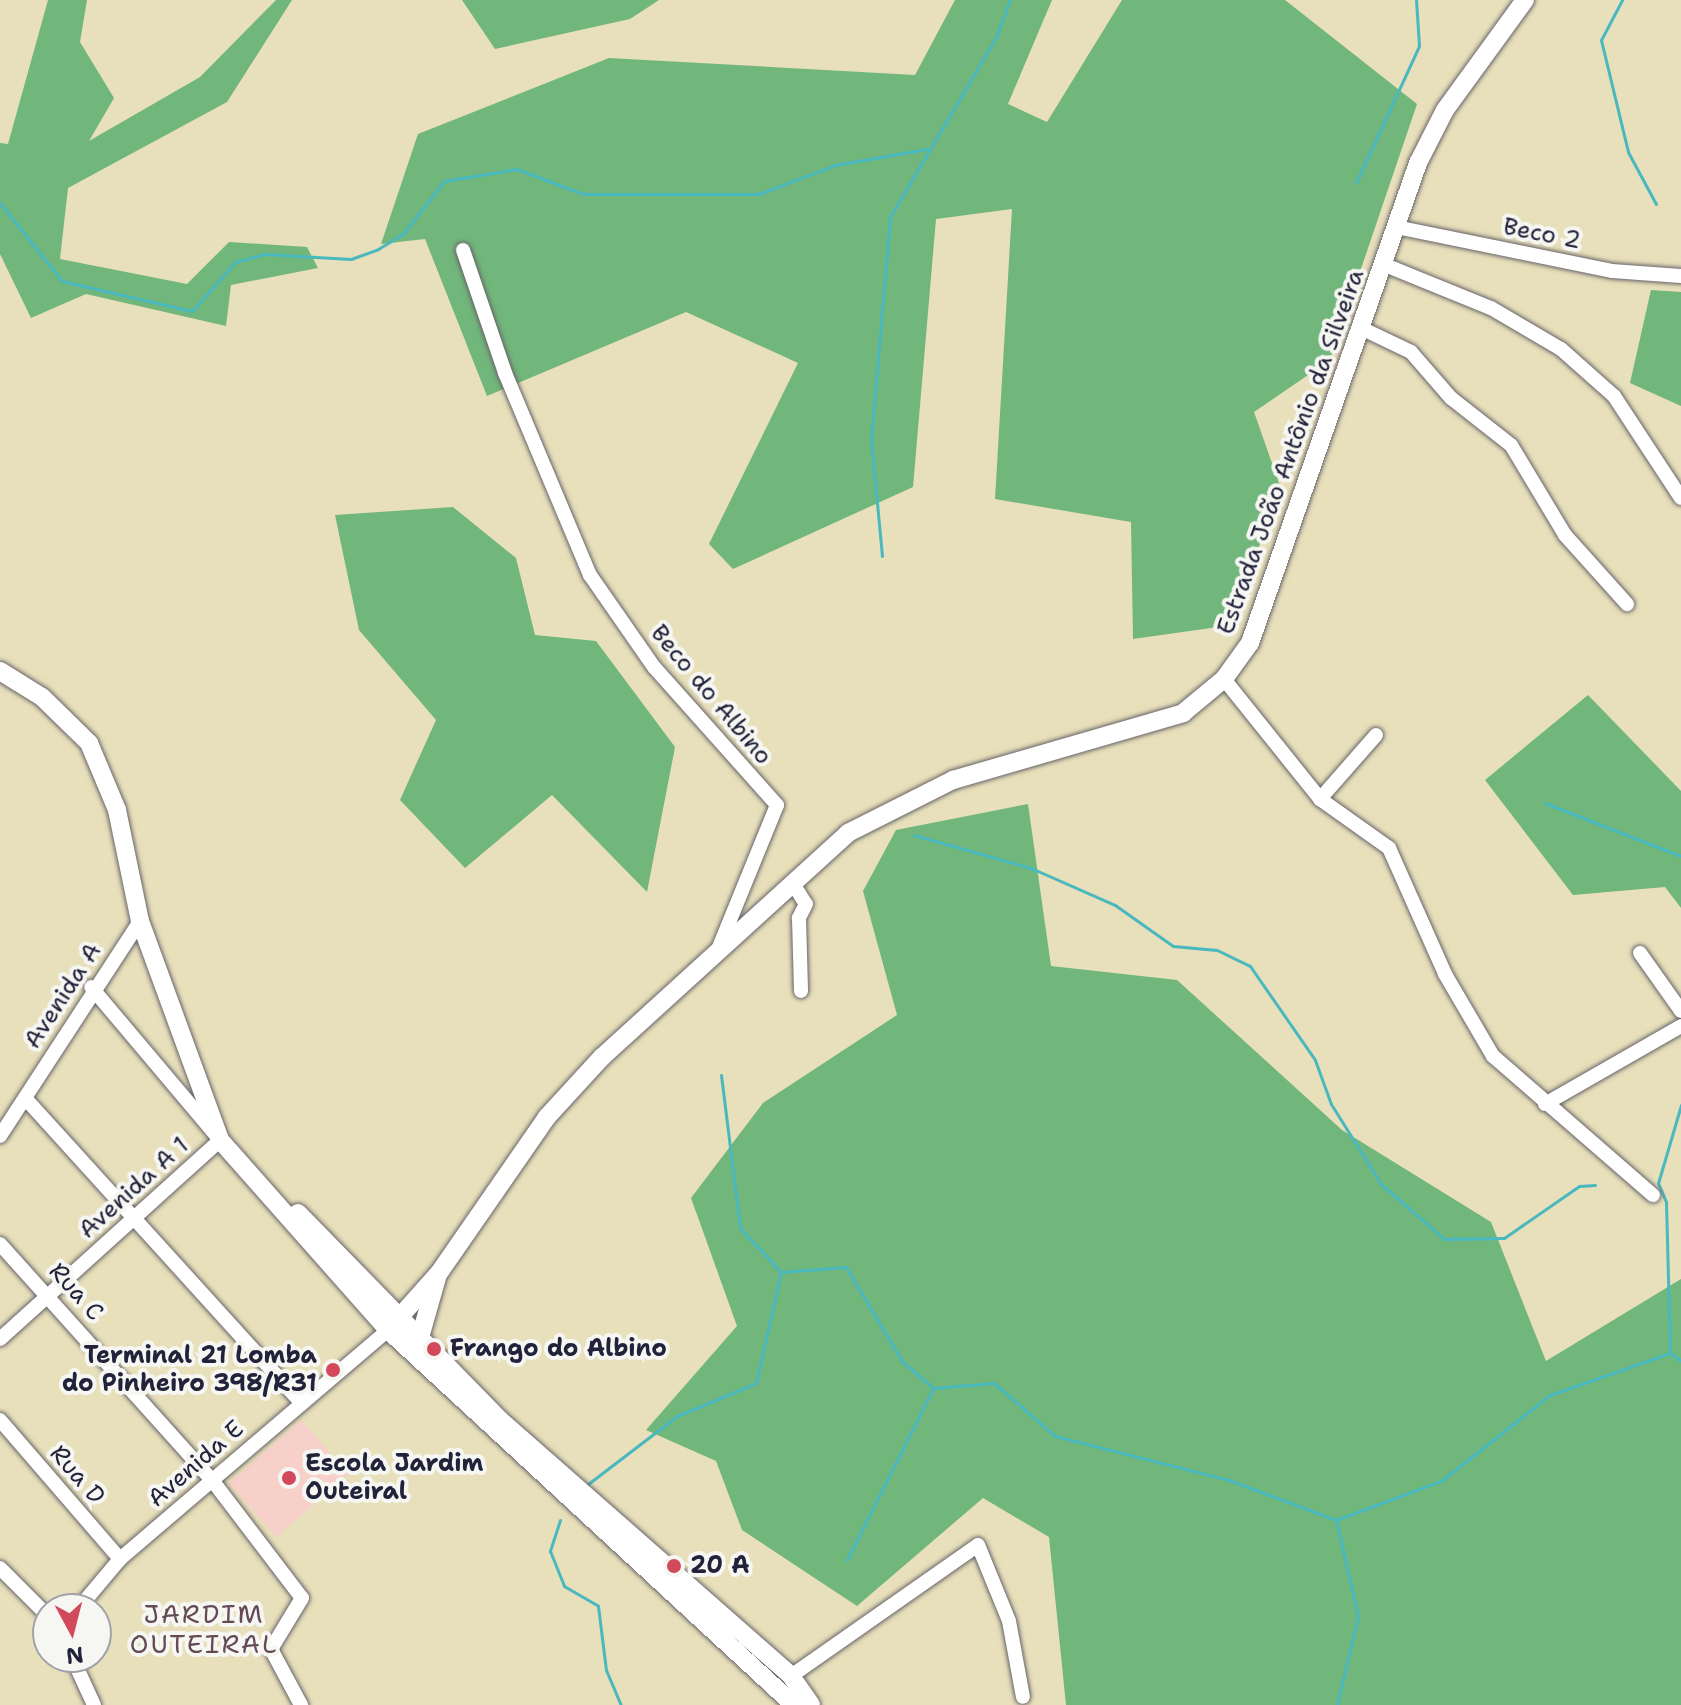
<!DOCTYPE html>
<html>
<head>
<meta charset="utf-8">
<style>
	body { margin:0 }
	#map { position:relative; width:1681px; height:1705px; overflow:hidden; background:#e8dfbb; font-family:"Shantell Sans",sans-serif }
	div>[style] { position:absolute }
	.built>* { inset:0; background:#f7d1c9 }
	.forest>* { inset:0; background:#71b67b }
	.stream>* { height:3px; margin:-1.5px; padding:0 1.5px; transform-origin:1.5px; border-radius:1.5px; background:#49b8bf }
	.roads { filter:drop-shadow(0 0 2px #676468) drop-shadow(0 0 2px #676468) }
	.minor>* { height:14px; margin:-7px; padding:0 7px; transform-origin:7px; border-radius:7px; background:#fff }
	.major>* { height:18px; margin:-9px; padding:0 9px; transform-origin:9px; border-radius:9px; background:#fff }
	.dots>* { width:22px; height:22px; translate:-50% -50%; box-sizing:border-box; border:4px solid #f6f6f2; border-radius:50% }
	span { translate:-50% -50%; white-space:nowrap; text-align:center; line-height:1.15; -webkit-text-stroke:8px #f6f6f2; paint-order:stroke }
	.street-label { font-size:24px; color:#22223b }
	.poi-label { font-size:24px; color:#22223b; font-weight:700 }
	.left { translate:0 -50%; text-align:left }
	.right { translate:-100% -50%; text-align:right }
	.neighbourhood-label { font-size:26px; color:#644a56; letter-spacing:2px }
	.north { position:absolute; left:32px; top:1593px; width:80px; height:80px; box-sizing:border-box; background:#f6f6f2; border:2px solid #a1a1a9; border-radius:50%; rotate:173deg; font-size:22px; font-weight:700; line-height:32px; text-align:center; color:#22223b }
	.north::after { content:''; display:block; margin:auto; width:28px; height:36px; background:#d1495b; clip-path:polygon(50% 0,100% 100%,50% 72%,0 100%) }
</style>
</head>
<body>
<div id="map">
	<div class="built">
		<div style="clip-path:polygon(301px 1420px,349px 1474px,276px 1537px,229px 1483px)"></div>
	</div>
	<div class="forest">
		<div style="clip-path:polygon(48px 0,87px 0,80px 42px,114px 98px,89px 141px,200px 77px,276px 0,292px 0,227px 102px,68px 188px,60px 259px,187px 284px,229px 242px,307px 247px,318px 268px,231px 285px,226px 326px,86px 294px,31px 318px,0 254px,0 143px,8px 144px)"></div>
		<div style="clip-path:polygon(462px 0,659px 0,630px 19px,495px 49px)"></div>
		<div style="clip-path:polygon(955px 0,1052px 0,1008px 104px,1047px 122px,1122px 0,1285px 0,1417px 104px,1330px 360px,1254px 412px,1280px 486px,1232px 625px,1133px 639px,1131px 522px,995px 499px,1012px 209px,936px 219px,913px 487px,733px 569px,709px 544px,798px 363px,686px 312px,487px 396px,425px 239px,381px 244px,418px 134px,609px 58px,915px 75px)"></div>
		<div style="clip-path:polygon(1651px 290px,1681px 292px,1681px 406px,1630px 383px)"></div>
		<div style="clip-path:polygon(453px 507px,516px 558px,535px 635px,596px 641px,675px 747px,647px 892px,552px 795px,465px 868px,400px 800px,436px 720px,359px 630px,335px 515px)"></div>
		<div style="clip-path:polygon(1588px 695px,1681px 791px,1681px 908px,1665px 887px,1573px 895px,1485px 780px)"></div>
		<div style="clip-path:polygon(1028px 804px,1051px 966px,1177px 980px,1342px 1130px,1491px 1222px,1546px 1361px,1681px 1279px,1681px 1705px,1066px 1705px,1049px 1537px,983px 1498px,857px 1606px,742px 1530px,716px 1461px,646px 1430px,737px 1326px,691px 1198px,763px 1103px,897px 1015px,863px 891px,896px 830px)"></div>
	</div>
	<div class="stream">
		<div style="left:1622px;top:0;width:45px;rotate:117.7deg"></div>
		<div style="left:1601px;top:40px;width:115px;rotate:76.4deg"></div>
		<div style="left:1628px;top:152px;width:59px;rotate:61.7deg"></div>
		<div style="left:1356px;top:183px;width:151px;rotate:-65.3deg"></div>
		<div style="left:1419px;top:46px;width:46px;rotate:-93.7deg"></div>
		<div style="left:0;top:203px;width:100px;rotate:51.5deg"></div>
		<div style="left:62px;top:281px;width:133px;rotate:13deg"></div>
		<div style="left:192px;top:311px;width:65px;rotate:-48.7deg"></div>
		<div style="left:235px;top:262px;width:30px;rotate:-15deg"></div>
		<div style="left:264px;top:254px;width:87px;rotate:3.3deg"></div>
		<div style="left:351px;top:259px;width:29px;rotate:-20deg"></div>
		<div style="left:378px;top:249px;width:29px;rotate:-31deg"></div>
		<div style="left:403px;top:234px;width:67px;rotate:-52.3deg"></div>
		<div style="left:444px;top:181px;width:74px;rotate:-9.3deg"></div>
		<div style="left:517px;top:169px;width:71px;rotate:20.7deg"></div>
		<div style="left:583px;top:194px;width:176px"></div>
		<div style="left:759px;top:194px;width:81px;rotate:-20.9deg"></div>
		<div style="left:835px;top:165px;width:93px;rotate:-9.9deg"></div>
		<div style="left:882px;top:556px;width:117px;rotate:-95.4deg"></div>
		<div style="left:871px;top:440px;width:224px;rotate:-85.1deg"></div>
		<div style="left:890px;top:217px;width:211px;rotate:-59.5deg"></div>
		<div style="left:997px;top:35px;width:37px;rotate:-70deg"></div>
		<div style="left:1545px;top:803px;width:146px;rotate:21.3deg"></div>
		<div style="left:914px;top:835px;width:122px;rotate:15.8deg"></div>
		<div style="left:1031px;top:868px;width:92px;rotate:23.8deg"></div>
		<div style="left:1115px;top:905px;width:71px;rotate:35.3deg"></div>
		<div style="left:1173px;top:946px;width:44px;rotate:5.2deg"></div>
		<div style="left:1217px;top:950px;width:37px;rotate:26deg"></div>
		<div style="left:1250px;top:966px;width:114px;rotate:55.3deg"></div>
		<div style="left:1315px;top:1060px;width:47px;rotate:70deg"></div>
		<div style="left:1331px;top:1104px;width:94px;rotate:58deg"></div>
		<div style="left:1381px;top:1184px;width:84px;rotate:41.1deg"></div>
		<div style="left:1444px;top:1239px;width:60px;rotate:-1deg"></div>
		<div style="left:1504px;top:1238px;width:91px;rotate:-34.7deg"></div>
		<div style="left:1579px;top:1186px;width:16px;rotate:-4deg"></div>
		<div style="left:721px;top:1075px;width:154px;rotate:82.9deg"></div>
		<div style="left:740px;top:1228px;width:60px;rotate:47deg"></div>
		<div style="left:781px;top:1272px;width:65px;rotate:-4.4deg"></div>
		<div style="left:846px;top:1267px;width:109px;rotate:59.2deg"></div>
		<div style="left:902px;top:1361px;width:41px;rotate:41.1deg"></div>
		<div style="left:933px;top:1388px;width:61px;rotate:-4.7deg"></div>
		<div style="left:994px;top:1383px;width:81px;rotate:41deg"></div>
		<div style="left:1055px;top:1436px;width:179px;rotate:14.2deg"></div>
		<div style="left:1229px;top:1480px;width:114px;rotate:20.5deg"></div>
		<div style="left:1336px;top:1520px;width:112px;rotate:-20.4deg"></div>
		<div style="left:1441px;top:1481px;width:139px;rotate:-38.3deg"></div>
		<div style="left:1550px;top:1395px;width:127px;rotate:-19.3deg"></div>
		<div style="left:1681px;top:1105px;width:81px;rotate:106.4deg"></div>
		<div style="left:1658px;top:1183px;width:21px;rotate:67deg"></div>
		<div style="left:1666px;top:1202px;width:151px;rotate:88.5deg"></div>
		<div style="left:1670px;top:1353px;width:14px;rotate:36deg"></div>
		<div style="left:588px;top:1484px;width:112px;rotate:-37.4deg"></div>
		<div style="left:677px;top:1416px;width:86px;rotate:-22.7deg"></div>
		<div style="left:756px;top:1383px;width:114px;rotate:-77.3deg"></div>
		<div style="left:560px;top:1520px;width:33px;rotate:108deg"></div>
		<div style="left:550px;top:1551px;width:38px;rotate:68deg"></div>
		<div style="left:564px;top:1586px;width:39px;rotate:30deg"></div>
		<div style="left:598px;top:1606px;width:64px;rotate:82.9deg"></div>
		<div style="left:606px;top:1670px;width:38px;rotate:67deg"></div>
		<div style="left:1336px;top:1520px;width:98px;rotate:77.1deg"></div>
		<div style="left:1358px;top:1616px;width:91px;rotate:103.3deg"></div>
		<div style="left:847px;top:1560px;width:192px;rotate:-63.4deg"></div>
	</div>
	<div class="roads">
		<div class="minor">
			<div style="left:1396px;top:227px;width:220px;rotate:11.5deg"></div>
			<div style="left:1612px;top:271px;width:69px;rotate:4.1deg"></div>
			<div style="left:463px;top:250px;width:130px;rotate:71.1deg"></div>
			<div style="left:505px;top:373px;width:219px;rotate:67.2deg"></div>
			<div style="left:590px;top:575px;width:112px;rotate:55.2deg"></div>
			<div style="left:654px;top:667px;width:185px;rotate:48.3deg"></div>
			<div style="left:777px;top:805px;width:153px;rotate:112.2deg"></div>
			<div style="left:1385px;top:265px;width:114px;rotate:22.1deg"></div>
			<div style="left:1491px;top:308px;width:81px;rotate:30.4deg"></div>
			<div style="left:1561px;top:349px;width:71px;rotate:41.6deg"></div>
			<div style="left:1614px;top:396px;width:122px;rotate:56.7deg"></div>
			<div style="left:1363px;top:329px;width:53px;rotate:25.6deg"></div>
			<div style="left:1411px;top:352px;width:61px;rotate:49deg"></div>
			<div style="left:1451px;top:398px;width:76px;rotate:38.1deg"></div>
			<div style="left:1511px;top:445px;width:105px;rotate:59deg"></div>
			<div style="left:1565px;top:535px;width:93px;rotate:48.1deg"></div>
			<div style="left:1224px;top:679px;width:154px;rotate:51.3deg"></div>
			<div style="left:1320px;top:799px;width:85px;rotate:35.4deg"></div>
			<div style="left:1389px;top:848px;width:138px;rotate:66deg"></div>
			<div style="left:1445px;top:974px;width:95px;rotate:59.7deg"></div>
			<div style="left:1493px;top:1056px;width:212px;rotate:41deg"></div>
			<div style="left:1320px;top:799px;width:85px;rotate:-48.8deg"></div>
			<div style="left:792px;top:882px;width:26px;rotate:58deg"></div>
			<div style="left:806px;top:904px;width:16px;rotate:117deg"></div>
			<div style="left:799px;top:918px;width:73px;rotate:88.4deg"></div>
			<div style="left:1640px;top:953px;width:71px;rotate:54.7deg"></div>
			<div style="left:25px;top:1098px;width:411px;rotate:47.8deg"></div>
			<div style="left:1545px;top:1104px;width:157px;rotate:-29.8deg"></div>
			<div style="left:0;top:1136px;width:257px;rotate:-56.9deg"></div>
			<div style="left:0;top:1244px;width:317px;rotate:48.1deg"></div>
			<div style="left:212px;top:1480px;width:148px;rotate:52.7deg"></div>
			<div style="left:302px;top:1598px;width:60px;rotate:121.3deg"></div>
			<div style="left:271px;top:1649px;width:64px;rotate:61.8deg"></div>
			<div style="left:0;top:1339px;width:297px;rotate:-42.1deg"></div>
			<div style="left:220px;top:1140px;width:200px;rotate:-130.1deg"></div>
			<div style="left:0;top:1420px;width:184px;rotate:49.2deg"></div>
			<div style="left:0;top:1568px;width:68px;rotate:45deg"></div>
			<div style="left:78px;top:1609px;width:65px;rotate:-50deg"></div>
			<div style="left:120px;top:1559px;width:353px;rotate:-40.5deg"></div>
			<div style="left:72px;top:1657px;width:53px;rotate:65.4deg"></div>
			<div style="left:791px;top:1676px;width:228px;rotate:-35deg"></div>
			<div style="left:978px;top:1545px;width:82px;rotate:67.8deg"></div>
			<div style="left:1009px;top:1621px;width:77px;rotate:79.6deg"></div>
		</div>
		<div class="major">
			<div style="left:0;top:671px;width:49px;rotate:31.8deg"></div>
			<div style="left:42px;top:697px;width:66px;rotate:44.4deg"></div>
			<div style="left:89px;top:743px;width:73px;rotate:67.3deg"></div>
			<div style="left:117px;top:810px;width:113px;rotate:78.3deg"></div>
			<div style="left:140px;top:921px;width:233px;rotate:69.9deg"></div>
			<div style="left:220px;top:1140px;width:254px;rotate:48.5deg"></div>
			<div style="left:388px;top:1330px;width:553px;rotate:42.73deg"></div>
			<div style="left:298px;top:1213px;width:289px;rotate:45.7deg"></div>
			<div style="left:500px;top:1420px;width:388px;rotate:41.3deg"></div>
			<div style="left:791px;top:1676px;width:35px;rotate:55deg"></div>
			<div style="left:388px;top:1330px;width:76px;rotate:-48.2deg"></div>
			<div style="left:439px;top:1273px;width:190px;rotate:-55.3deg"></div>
			<div style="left:547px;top:1117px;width:81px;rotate:-47.5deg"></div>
			<div style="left:602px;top:1057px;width:333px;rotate:-42.3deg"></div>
			<div style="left:848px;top:833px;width:118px;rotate:-26.8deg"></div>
			<div style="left:953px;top:780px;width:240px;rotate:-16.2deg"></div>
			<div style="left:1183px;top:713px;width:53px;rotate:-39.7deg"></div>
			<div style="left:1224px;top:679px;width:44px;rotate:-54.2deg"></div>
			<div style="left:1250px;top:643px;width:509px;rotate:-70.71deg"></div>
			<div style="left:1418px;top:163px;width:59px;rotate:-63deg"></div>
			<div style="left:1445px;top:110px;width:136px;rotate:-54deg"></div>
			<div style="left:419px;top:1341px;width:66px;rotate:-74.1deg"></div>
		</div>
	</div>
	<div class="dots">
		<div style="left:434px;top:1349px;background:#d1495b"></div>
		<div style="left:333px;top:1370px;background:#d1495b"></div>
		<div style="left:289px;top:1478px;background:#d1495b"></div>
		<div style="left:674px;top:1566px;background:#d1495b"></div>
	</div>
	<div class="street-label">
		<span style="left:1542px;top:234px;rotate:11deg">Beco 2</span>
		<span style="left:1291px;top:452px;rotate:-70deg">Estrada João Antônio da Silveira</span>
		<span style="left:711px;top:695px;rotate:50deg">Beco do Albino</span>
		<span style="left:63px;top:996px;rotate:-57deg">Avenida A</span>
		<span style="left:134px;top:1188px;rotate:-42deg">Avenida A 1</span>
		<span style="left:76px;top:1292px;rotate:48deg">Rua C</span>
		<span style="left:196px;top:1464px;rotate:-41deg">Avenida E</span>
		<span style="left:77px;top:1475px;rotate:49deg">Rua D</span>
	</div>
	<div class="poi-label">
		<span class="left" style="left:450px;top:1349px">Frango do Albino</span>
		<span class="right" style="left:317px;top:1370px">Terminal 21 Lomba<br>do Pinheiro 398/R31</span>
		<span class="left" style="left:305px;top:1478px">Escola Jardim<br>Outeiral</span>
		<span class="left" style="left:690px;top:1566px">20 A</span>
	</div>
	<div class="neighbourhood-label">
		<span style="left:204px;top:1629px">JARDIM<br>OUTEIRAL</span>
	</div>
	<div class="north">N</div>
</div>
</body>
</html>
